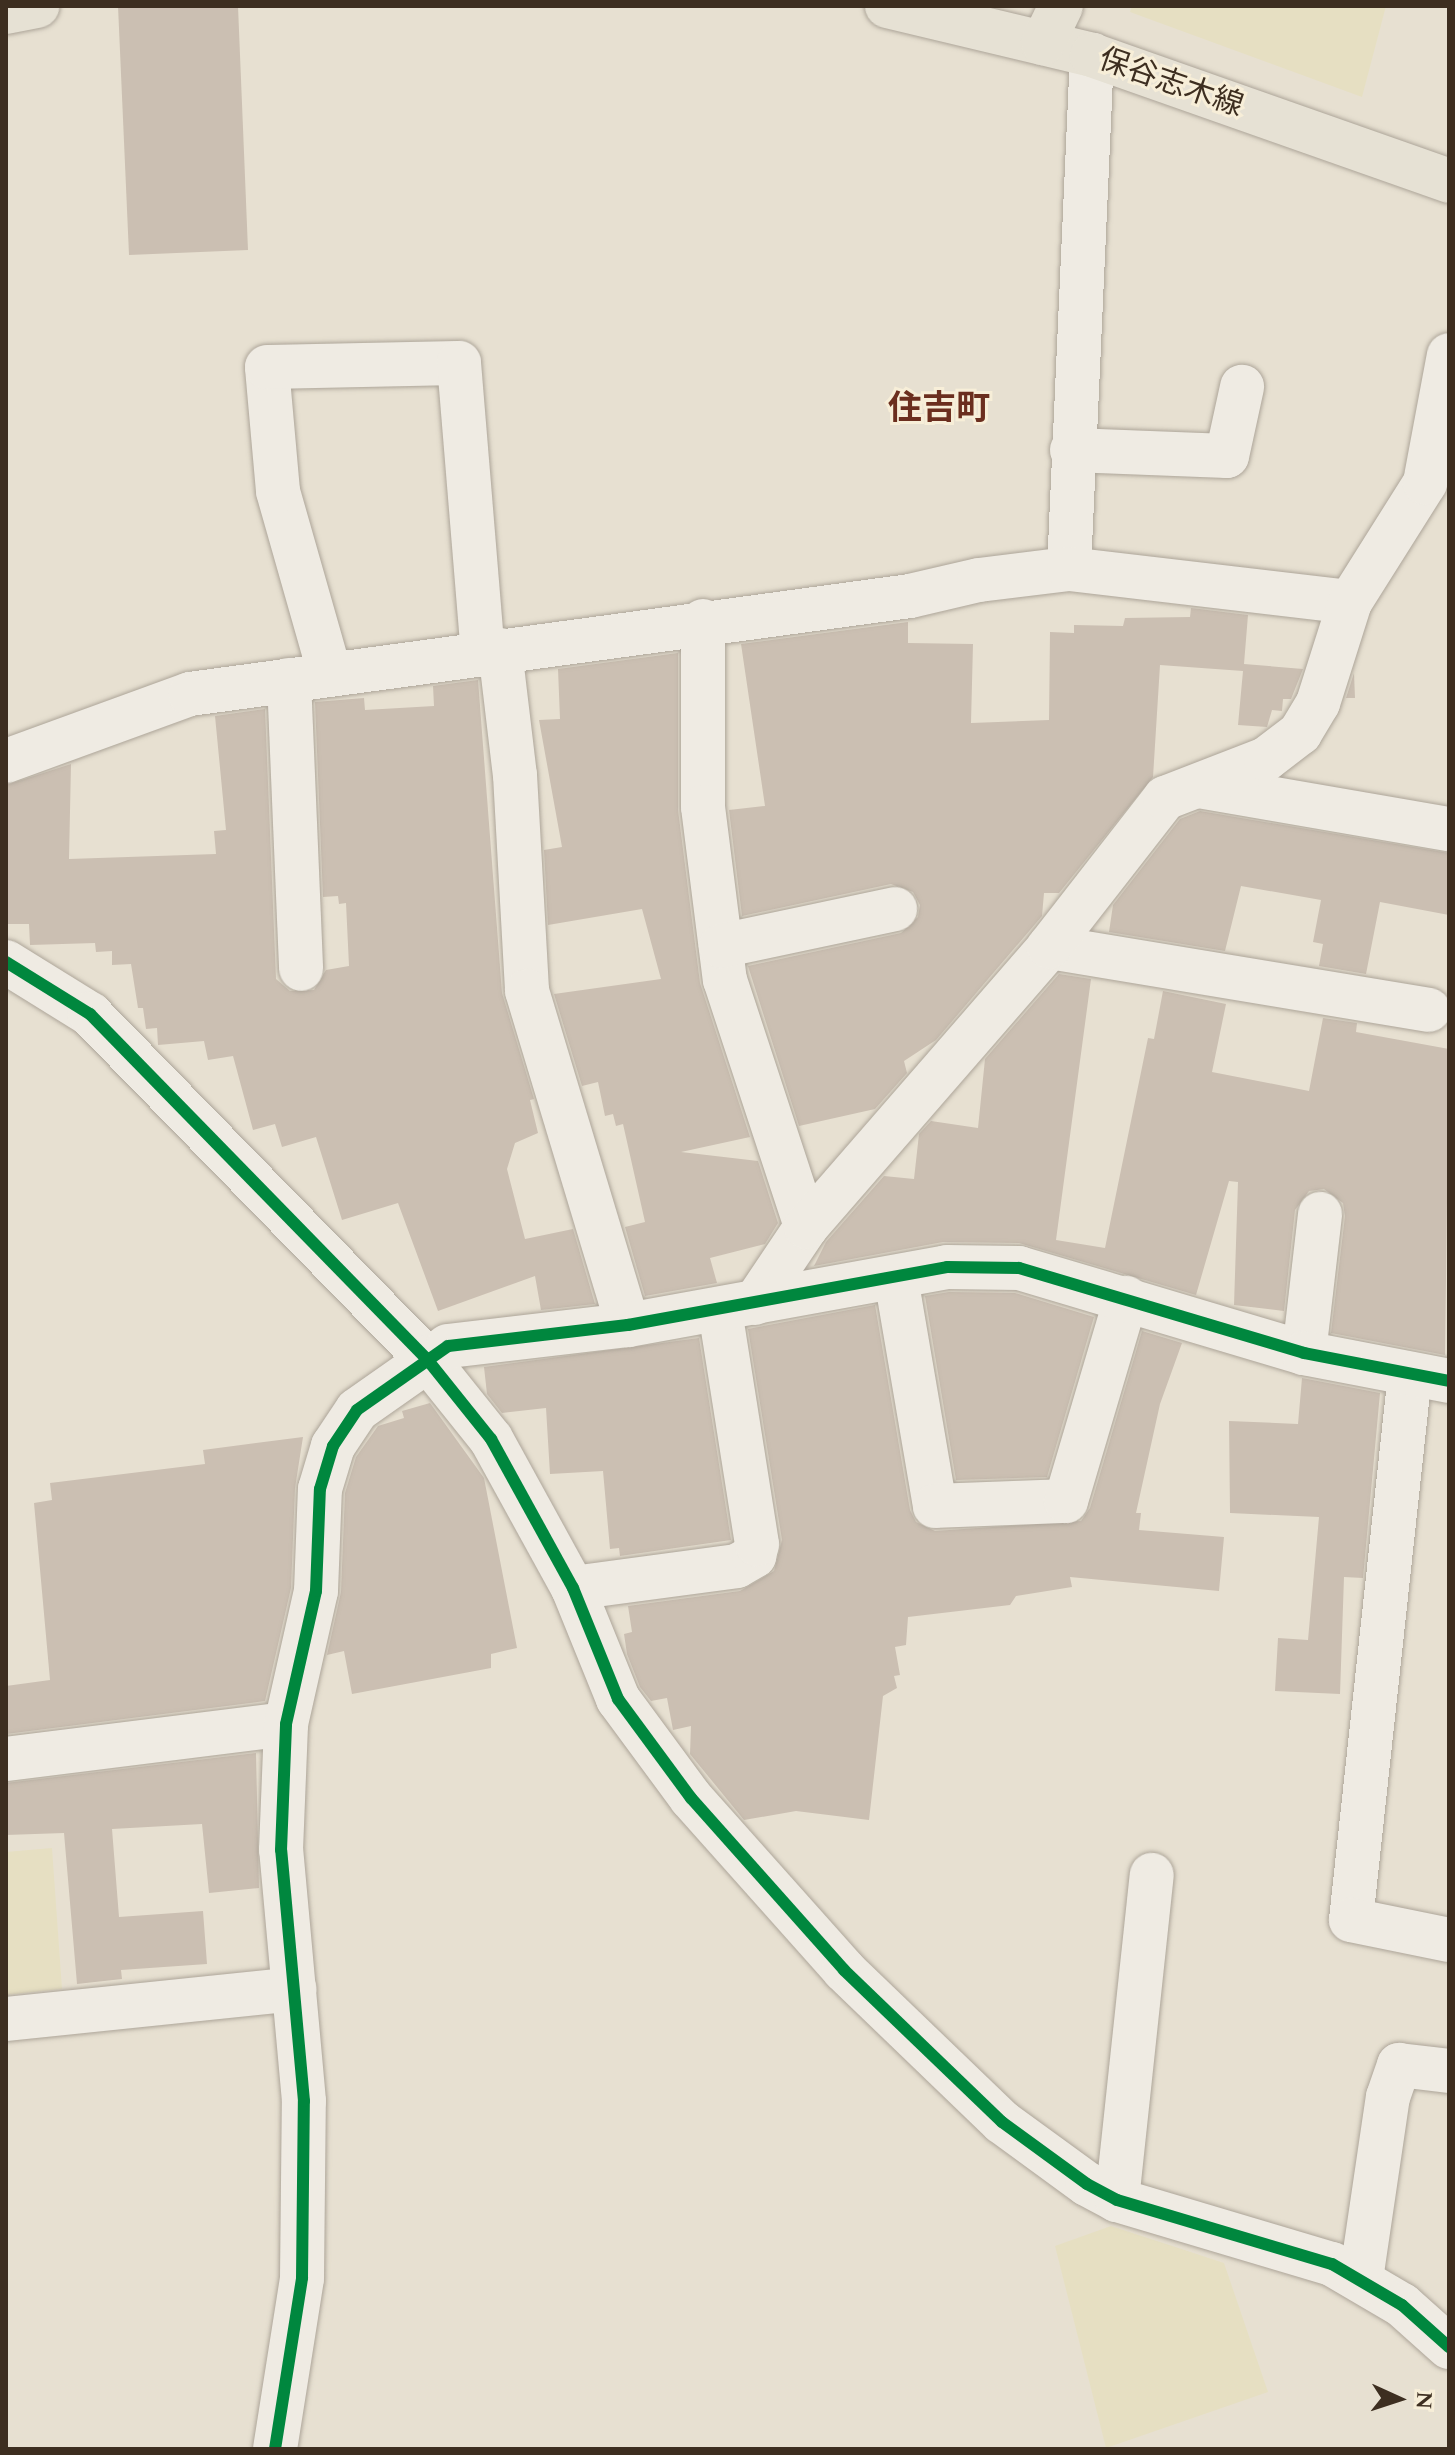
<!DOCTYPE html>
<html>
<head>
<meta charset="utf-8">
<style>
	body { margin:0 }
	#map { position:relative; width:1455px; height:2455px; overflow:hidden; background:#e7e0d1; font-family:Spectral,"Noto Sans JP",serif }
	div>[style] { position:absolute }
	.farmland>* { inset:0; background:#e6dfc2 }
	.building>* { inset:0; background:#cbbfb2 }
	.roads { filter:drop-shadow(0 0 2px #ada599) drop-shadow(0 0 2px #ada599) }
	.minor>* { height:44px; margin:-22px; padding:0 22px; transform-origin:22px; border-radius:22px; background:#efebe3 }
	.major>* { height:44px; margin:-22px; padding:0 22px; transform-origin:22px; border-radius:22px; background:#e6e1d4 }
	.cycleway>* { height:12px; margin:-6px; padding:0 6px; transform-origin:6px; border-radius:6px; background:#00873e }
	span { translate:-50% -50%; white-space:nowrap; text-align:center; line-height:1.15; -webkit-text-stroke:6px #f7eed8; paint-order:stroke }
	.street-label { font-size:30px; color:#3d2e20 }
	.quarter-label { font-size:34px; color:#6b2e1e; font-weight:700 }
	.frame { position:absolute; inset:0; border:8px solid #3d2e20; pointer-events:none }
	.north { position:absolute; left:1359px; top:2359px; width:80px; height:80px; -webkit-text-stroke:6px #f7eed8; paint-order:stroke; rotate:93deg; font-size:22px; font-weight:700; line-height:32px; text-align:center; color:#3d2e20 }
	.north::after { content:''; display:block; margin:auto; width:28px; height:36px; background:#3d2e20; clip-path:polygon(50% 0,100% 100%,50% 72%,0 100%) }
</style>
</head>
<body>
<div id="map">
	<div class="farmland">
		<div style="clip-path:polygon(1132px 6px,1386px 6px,1362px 97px,1130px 12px)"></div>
		<div style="clip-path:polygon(52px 1848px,62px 1989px,6px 1995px,6px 1852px)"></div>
		<div style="clip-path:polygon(1111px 2226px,1224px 2263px,1268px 2392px,1106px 2448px,1055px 2246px)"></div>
	</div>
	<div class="building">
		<div style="clip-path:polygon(118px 6px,238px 6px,248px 250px,129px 255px)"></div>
		<div style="clip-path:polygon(1191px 608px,1248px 615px,1244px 664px,1303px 669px,1291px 699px,1283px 699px,1282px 711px,1272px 710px,1267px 727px,1238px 725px,1243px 671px,1160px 665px,1153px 777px,1059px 893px,1044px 893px,1042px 916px,936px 1040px,904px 1061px,907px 1073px,875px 1109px,799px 1126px,748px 966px,901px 933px,918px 917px,920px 905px,913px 892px,891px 884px,742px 916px,729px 810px,765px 806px,741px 644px,908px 622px,908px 643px,973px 644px,971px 723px,1049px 720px,1050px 632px,1074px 633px,1074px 625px,1123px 626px,1125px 618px,1190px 617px)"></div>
		<div style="clip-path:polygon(678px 653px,678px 810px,700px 983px,750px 1137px,681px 1152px,758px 1161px,778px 1223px,765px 1244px,710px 1258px,717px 1283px,645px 1296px,625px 1227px,645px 1222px,623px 1124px,616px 1126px,613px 1114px,605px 1116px,598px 1082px,582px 1086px,554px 994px,661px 979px,642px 909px,548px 925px,544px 850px,562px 847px,539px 720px,560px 719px,558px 669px)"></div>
		<div style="clip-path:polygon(1354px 673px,1355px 698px,1346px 698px)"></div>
		<div style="clip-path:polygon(478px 680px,502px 993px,534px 1099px,530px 1100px,538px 1133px,515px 1143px,507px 1169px,525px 1239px,573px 1229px,595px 1304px,541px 1310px,535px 1276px,438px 1311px,398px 1203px,342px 1220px,316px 1137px,282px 1147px,275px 1124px,253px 1130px,233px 1056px,208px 1060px,204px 1041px,158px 1045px,157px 1028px,146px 1029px,143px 1008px,138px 1008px,131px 964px,112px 965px,112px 951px,96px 952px,95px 943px,30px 945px,29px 924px,6px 924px,6px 785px,71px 764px,69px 859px,216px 854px,214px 831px,226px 830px,215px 716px,265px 709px,276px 979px,290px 991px,314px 990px,326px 970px,349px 966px,346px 903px,339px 904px,338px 896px,323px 897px,315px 702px,364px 698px,365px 710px,434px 706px,433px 686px)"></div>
		<div style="clip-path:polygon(1200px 811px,1449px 853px,1449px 915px,1380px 902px,1366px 974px,1319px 966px,1323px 944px,1313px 942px,1321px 900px,1241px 886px,1225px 951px,1109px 932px,1113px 905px,1180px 819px)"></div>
		<div style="clip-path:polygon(1059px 974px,1091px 979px,1056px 1240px,1105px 1248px,1148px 1038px,1154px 1039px,1163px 991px,1226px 1004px,1212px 1072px,1309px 1091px,1323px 1018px,1357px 1023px,1356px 1032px,1449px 1049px,1445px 1355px,1331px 1333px,1345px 1216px,1343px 1203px,1324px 1189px,1309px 1191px,1295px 1210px,1284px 1311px,1234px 1305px,1238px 1182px,1229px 1181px,1196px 1295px,1019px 1243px,943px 1242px,814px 1266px,826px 1242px,884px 1176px,914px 1179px,919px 1134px,931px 1121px,978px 1128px,985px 1059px)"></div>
		<div style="clip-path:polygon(949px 1292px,1015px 1293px,1094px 1317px,1047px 1477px,956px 1480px,925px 1296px)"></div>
		<div style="clip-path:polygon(875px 1305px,910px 1510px,916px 1522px,935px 1531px,1081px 1521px,1090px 1508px,1142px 1331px,1182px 1343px,1160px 1404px,1136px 1513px,1141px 1513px,1139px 1530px,1224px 1537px,1219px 1591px,1070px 1577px,1072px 1587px,1016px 1596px,1010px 1605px,908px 1617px,906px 1645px,895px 1647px,900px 1675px,894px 1676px,897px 1688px,883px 1696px,869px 1820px,796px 1811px,744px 1820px,690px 1754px,691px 1726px,673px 1730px,667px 1698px,651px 1701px,640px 1687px,627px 1654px,624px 1634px,632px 1632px,628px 1606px,740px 1591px,774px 1571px,782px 1540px,748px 1329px)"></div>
		<div style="clip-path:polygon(699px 1338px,731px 1540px,620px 1556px,619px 1548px,610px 1549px,603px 1471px,550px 1474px,546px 1408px,502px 1413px,487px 1394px,484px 1367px)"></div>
		<div style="clip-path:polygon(1302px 1378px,1380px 1393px,1363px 1578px,1344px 1577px,1340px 1694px,1275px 1691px,1278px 1638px,1308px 1640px,1319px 1517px,1230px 1513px,1229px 1421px,1298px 1424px)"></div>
		<div style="clip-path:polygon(430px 1403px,484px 1478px,517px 1648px,491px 1654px,491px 1668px,352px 1694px,344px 1651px,327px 1655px,341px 1592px,345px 1493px,356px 1457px,378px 1426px,404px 1418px,402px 1411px)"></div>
		<div style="clip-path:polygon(303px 1437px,295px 1488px,291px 1588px,265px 1701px,6px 1734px,6px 1686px,50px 1680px,34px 1503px,52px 1500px,50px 1483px,205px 1464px,203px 1450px)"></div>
		<div style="clip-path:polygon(256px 1753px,259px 1888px,209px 1893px,202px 1824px,112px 1829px,119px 1917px,203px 1911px,207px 1964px,121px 1970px,122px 1979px,77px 1984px,64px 1833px,6px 1835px,6px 1783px)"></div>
	</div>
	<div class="roads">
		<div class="minor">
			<div style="left:1072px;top:450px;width:155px;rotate:2.2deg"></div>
			<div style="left:1227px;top:456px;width:71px;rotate:-77.7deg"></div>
			<div style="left:1069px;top:569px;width:515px;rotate:-87.44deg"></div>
			<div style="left:703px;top:621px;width:186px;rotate:90deg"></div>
			<div style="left:703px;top:807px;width:174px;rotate:82.8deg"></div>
			<div style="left:725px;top:980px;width:260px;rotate:71.8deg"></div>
			<div style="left:500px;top:650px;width:126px;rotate:83.2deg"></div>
			<div style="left:515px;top:775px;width:216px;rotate:86.8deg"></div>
			<div style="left:527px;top:991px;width:349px;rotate:73.2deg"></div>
			<div style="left:330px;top:674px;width:190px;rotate:-105.9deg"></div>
			<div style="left:278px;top:491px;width:124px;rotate:-95.1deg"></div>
			<div style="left:267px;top:367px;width:192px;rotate:-1.2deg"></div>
			<div style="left:459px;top:363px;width:291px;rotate:85.3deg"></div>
			<div style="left:289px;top:680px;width:289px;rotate:87.6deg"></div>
			<div style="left:6px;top:761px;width:196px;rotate:-20deg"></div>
			<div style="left:190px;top:694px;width:727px;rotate:-7.75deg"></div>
			<div style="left:910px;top:596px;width:71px;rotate:-13.1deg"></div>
			<div style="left:979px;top:580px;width:91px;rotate:-7deg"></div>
			<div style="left:1069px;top:569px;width:283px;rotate:6.7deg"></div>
			<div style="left:1199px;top:786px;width:254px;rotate:9.8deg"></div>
			<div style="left:721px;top:946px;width:178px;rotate:-12deg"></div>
			<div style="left:1049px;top:947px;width:385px;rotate:9.4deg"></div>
			<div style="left:6px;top:962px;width:99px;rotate:31.8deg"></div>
			<div style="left:90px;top:1014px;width:481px;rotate:45.7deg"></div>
			<div style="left:426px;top:1358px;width:104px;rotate:51.3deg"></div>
			<div style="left:491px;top:1439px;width:170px;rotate:61.2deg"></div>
			<div style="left:573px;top:1588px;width:120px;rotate:67.9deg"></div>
			<div style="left:618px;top:1699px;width:123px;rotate:53.6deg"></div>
			<div style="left:691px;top:1798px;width:230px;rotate:48.3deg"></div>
			<div style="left:844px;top:1970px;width:219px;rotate:43.9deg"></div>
			<div style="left:1002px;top:2122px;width:105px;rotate:36.1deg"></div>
			<div style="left:1087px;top:2184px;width:34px;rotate:28deg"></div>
			<div style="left:1117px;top:2200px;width:224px;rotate:16.6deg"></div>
			<div style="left:1332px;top:2264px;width:81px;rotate:30.4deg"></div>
			<div style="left:1402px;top:2305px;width:63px;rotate:41.8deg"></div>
			<div style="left:896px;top:1278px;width:231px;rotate:80.3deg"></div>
			<div style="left:935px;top:1506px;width:131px;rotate:-2.2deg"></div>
			<div style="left:1066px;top:1501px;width:212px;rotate:-73.5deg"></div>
			<div style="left:755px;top:1303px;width:92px;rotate:-56.1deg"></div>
			<div style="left:806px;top:1227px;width:371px;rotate:-49deg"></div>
			<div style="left:1049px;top:947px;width:189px;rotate:-52.1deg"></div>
			<div style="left:1165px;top:798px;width:108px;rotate:-21.1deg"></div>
			<div style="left:1266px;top:759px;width:43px;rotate:-37.4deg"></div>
			<div style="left:1300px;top:733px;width:35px;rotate:-59deg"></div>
			<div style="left:1318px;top:703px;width:106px;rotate:-72.4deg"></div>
			<div style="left:1350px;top:602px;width:141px;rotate:-57.8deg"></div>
			<div style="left:1425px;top:483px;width:130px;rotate:-79.4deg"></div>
			<div style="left:1304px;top:1353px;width:140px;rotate:-83.4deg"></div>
			<div style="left:1410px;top:1374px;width:549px;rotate:96.17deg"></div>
			<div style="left:1351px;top:1920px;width:100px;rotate:11.5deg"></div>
			<div style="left:573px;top:1588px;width:165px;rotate:-7.6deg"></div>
			<div style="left:737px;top:1566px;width:20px;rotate:-30deg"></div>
			<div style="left:754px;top:1556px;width:12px;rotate:-76deg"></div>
			<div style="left:757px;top:1544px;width:237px;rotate:-99deg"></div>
			<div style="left:6px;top:1759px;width:282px;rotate:-7.1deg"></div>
			<div style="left:6px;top:2019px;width:290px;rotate:-5.9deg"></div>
			<div style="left:1117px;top:2200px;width:327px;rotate:-83.9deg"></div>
			<div style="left:1361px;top:2279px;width:184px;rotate:-81.6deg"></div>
			<div style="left:1388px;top:2097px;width:34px;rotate:-71deg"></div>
			<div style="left:1399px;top:2065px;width:50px;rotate:6.8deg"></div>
			<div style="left:275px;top:2449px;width:173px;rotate:-81deg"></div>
			<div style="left:302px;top:2278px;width:177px;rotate:-89.4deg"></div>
			<div style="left:304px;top:2101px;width:252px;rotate:-95.2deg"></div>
			<div style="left:281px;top:1850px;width:126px;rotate:-87.7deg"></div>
			<div style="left:286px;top:1724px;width:136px;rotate:-77.3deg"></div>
			<div style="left:316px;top:1591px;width:102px;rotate:-87.8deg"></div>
			<div style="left:320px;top:1489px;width:45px;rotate:-73.2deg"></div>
			<div style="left:333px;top:1446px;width:43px;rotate:-56.3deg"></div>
			<div style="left:357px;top:1410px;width:111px;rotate:-35.1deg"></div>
			<div style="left:448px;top:1346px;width:181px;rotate:-6.7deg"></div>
			<div style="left:628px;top:1325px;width:324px;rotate:-10.3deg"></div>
			<div style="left:947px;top:1267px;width:72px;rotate:0.8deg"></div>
			<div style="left:1019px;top:1268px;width:297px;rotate:16.6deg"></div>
			<div style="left:1304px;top:1353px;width:148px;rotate:10.9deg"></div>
		</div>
		<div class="major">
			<div style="left:887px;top:6px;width:211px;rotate:13.4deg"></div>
			<div style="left:1092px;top:55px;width:379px;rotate:19.4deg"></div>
			<div style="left:6px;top:12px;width:32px;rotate:-11deg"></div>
			<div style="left:1043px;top:43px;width:41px;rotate:-64.1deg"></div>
		</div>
	</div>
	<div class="cycleway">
		<div style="left:6px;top:962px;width:99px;rotate:31.8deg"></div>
		<div style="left:90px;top:1014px;width:481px;rotate:45.7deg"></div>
		<div style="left:426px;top:1358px;width:104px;rotate:51.3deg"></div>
		<div style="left:491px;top:1439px;width:170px;rotate:61.2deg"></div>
		<div style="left:573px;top:1588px;width:120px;rotate:67.9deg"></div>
		<div style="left:618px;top:1699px;width:123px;rotate:53.6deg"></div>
		<div style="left:691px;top:1798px;width:230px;rotate:48.3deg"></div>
		<div style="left:844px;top:1970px;width:219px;rotate:43.9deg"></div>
		<div style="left:1002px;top:2122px;width:105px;rotate:36.1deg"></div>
		<div style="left:1087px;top:2184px;width:34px;rotate:28deg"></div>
		<div style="left:1117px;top:2200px;width:224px;rotate:16.6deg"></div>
		<div style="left:1332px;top:2264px;width:81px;rotate:30.4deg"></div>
		<div style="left:1402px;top:2305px;width:63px;rotate:41.8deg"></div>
		<div style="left:275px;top:2449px;width:173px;rotate:-81deg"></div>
		<div style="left:302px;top:2278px;width:177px;rotate:-89.4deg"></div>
		<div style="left:304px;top:2101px;width:252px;rotate:-95.2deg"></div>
		<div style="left:281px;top:1850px;width:126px;rotate:-87.7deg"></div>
		<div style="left:286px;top:1724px;width:136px;rotate:-77.3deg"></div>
		<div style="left:316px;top:1591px;width:102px;rotate:-87.8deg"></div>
		<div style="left:320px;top:1489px;width:45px;rotate:-73.2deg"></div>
		<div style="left:333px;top:1446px;width:43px;rotate:-56.3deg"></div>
		<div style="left:357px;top:1410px;width:111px;rotate:-35.1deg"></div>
		<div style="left:448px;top:1346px;width:181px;rotate:-6.7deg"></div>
		<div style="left:628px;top:1325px;width:324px;rotate:-10.3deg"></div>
		<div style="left:947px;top:1267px;width:72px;rotate:0.8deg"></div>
		<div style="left:1019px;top:1268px;width:297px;rotate:16.6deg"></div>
		<div style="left:1304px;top:1353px;width:148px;rotate:10.9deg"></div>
	</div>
	<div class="street-label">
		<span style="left:1171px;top:83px;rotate:19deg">保谷志木線</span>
	</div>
	<div class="quarter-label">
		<span style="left:939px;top:410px">住吉町</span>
	</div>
	<div class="frame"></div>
	<div class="north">N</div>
</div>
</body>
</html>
